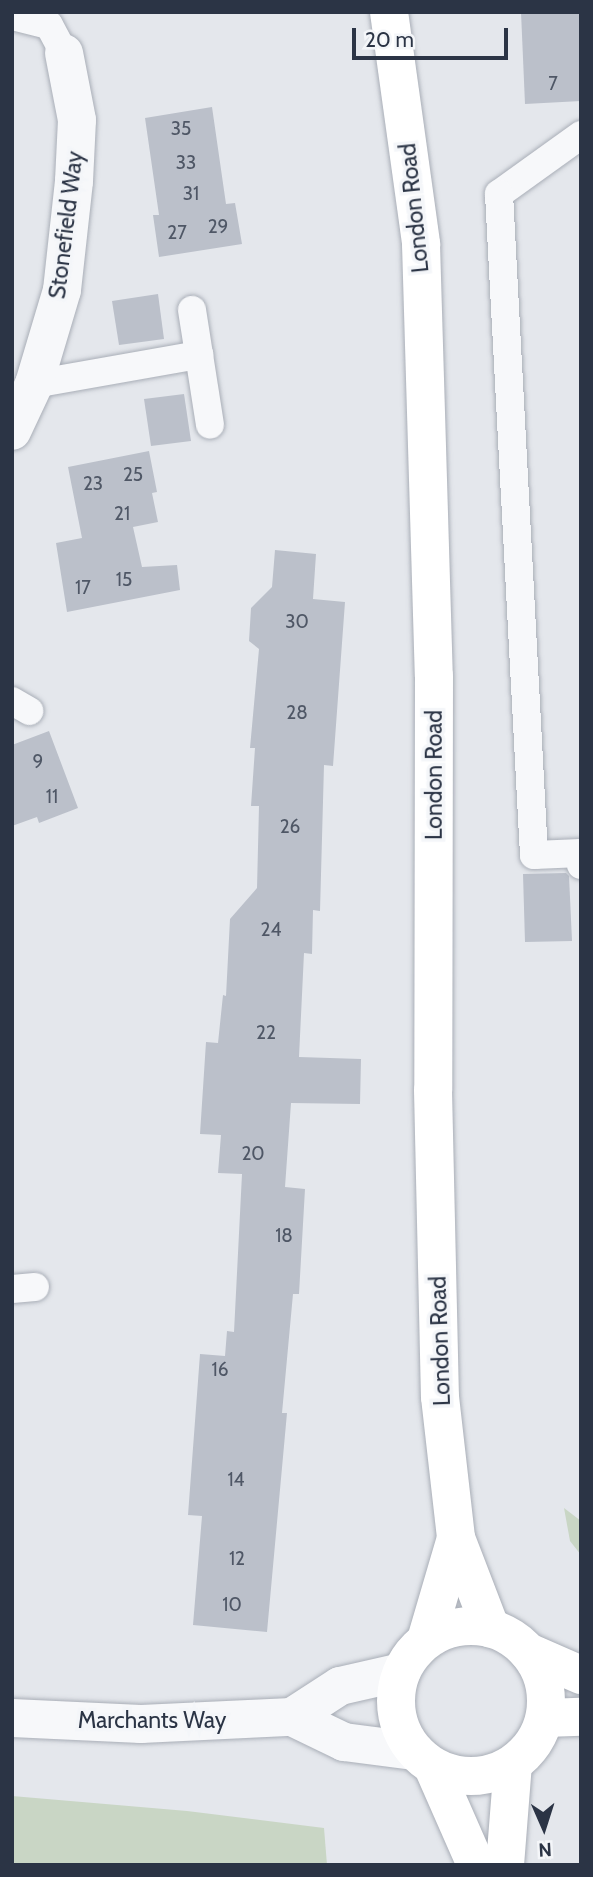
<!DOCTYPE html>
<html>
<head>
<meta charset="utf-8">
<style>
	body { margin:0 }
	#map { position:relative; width:593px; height:1877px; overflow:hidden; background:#e4e7ec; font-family:Cabin,sans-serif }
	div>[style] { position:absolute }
	.green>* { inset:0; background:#c9d6c5 }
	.building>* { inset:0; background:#bbc0ca }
	.roads { filter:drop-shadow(0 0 2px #a9aeb7) drop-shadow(0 0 2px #a9aeb7) }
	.service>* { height:28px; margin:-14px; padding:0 14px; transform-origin:14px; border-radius:14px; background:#f7f8fa }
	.minor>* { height:38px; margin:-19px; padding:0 19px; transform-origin:19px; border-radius:19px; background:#f7f8fa }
	.secondary>* { height:38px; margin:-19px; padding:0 19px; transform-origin:19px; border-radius:19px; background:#fff }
	.primary>* { height:38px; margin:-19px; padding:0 19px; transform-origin:19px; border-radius:19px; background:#fff }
	.primary>.ring { margin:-19px; padding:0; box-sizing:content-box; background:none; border:38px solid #fff; border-radius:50% }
	span { translate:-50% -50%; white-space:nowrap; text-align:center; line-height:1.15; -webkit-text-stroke:7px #f4f6f9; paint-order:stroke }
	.number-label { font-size:19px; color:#4f5766 }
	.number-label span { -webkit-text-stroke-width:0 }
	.street-label { font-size:23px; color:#2b3445 }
	.frame { position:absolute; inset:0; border:14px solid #2b3445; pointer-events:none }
	.north { position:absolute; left:509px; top:1793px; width:70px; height:70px; -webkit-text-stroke:5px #f4f6f9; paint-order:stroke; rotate:177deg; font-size:19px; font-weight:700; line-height:28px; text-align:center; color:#2b3445 }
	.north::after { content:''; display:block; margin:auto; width:24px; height:32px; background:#2b3445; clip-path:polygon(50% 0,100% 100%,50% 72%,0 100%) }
	.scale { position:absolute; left:352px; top:28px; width:156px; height:32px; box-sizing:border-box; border:4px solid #2b3445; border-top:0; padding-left:9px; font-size:21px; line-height:24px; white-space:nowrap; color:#2b3445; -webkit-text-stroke:5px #f4f6f9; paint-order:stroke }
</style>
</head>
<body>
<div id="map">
	<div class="green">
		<div style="clip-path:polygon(564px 1508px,581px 1521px,581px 1555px,570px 1541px)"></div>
		<div style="clip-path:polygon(12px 1796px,187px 1811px,324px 1828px,327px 1865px,12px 1865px)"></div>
	</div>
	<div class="building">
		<div style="clip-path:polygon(521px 12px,581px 12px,581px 101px,525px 104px)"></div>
		<div style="clip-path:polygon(212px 107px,226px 204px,235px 203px,242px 244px,159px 257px,153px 215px,159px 215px,145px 118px)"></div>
		<div style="clip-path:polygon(158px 294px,164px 339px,119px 345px,112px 301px)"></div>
		<div style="clip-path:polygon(184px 394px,191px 441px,151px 446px,144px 399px)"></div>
		<div style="clip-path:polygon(149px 451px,157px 492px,152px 493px,158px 522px,133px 527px,142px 567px,177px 565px,180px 590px,67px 612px,56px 543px,82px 538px,68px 467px)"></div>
		<div style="clip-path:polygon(275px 550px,316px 554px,313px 599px,345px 602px,333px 766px,324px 765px,320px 911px,313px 910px,312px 954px,304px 953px,299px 1057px,361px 1059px,360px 1104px,291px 1103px,285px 1187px,305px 1189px,299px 1294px,293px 1294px,282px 1413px,287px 1413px,267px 1632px,193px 1625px,202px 1516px,188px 1515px,200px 1354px,225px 1356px,227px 1331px,234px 1332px,242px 1174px,218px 1173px,221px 1135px,200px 1134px,206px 1042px,218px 1043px,223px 995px,226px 996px,230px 919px,257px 888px,259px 806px,251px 806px,255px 748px,250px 748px,259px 649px,249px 641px,251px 608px,272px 587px)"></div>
		<div style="clip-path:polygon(49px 731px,78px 808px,39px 823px,37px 817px,12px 826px,12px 745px)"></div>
		<div style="clip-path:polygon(566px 873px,569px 876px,572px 941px,525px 942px,523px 874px)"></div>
	</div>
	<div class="roads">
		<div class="service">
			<div style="left:12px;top:16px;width:38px;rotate:14deg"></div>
			<div style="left:49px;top:25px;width:32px;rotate:62deg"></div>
			<div style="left:581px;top:135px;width:101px;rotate:144.3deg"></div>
			<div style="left:499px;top:194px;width:662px;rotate:86.97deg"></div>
			<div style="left:534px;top:855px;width:47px;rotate:-2.4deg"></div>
			<div style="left:581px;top:853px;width:12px;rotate:90deg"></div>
			<div style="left:192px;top:310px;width:116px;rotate:81.1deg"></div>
			<div style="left:34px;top:384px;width:168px;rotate:-10deg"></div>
			<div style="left:12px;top:701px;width:20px;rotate:30deg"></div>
			<div style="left:12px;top:1289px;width:23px;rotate:-5deg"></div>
		</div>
		<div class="minor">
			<div style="left:12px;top:431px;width:52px;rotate:-64.9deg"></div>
			<div style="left:34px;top:384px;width:98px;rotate:-73.4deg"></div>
			<div style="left:62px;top:290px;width:110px;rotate:-83.7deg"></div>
			<div style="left:74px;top:181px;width:61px;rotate:-87.2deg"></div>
			<div style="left:77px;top:120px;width:68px;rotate:-101deg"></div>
			<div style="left:292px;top:1717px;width:57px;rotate:-32.9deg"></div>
			<div style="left:340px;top:1686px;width:63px;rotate:-12.9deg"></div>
			<div style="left:12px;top:1718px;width:129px;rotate:2.7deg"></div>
			<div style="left:141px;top:1724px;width:151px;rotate:-2.7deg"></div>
			<div style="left:292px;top:1717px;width:58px;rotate:25.7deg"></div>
			<div style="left:344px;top:1742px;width:70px;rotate:7.4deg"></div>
		</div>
		<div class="secondary">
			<div style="left:389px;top:12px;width:234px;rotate:82.1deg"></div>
			<div style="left:421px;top:244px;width:432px;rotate:88.3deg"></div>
			<div style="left:434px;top:676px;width:414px;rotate:90.1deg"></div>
			<div style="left:433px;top:1090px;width:307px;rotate:88.7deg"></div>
			<div style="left:440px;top:1397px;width:142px;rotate:83.5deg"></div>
			<div style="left:456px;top:1538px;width:97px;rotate:69deg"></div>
			<div style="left:426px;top:1640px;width:106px;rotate:-73.6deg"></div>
		</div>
		<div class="primary">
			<div class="ring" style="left:396px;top:1626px;width:112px;height:112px"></div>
			<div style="left:528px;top:1652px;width:58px;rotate:23.5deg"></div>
			<div style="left:545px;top:1718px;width:36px;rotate:-2deg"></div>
			<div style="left:433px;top:1767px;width:107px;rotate:66.3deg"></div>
			<div style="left:505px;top:1865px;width:101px;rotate:-85.5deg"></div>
		</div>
	</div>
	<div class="number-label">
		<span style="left:553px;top:84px">7</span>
		<span style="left:181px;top:129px">35</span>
		<span style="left:186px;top:163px">33</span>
		<span style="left:191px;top:194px">31</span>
		<span style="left:218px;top:227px">29</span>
		<span style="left:177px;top:233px">27</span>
		<span style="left:133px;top:475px">25</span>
		<span style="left:93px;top:484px">23</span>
		<span style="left:122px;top:514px">21</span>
		<span style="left:124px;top:580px">15</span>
		<span style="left:83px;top:588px">17</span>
		<span style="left:297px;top:622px">30</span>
		<span style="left:297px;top:713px">28</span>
		<span style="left:38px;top:762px">9</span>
		<span style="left:52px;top:797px">11</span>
		<span style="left:290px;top:827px">26</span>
		<span style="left:271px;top:930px">24</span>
		<span style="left:266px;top:1033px">22</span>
		<span style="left:253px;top:1154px">20</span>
		<span style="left:284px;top:1236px">18</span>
		<span style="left:220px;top:1370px">16</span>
		<span style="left:236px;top:1480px">14</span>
		<span style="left:237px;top:1559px">12</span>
		<span style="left:232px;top:1605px">10</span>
	</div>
	<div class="street-label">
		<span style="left:414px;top:208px;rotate:-96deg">London Road</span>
		<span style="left:66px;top:225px;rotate:-83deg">Stonefield Way</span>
		<span style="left:434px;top:775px;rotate:-90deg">London Road</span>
		<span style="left:440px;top:1341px;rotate:-92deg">London Road</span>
		<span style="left:152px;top:1720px">Marchants Way</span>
	</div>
	<div class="frame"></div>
	<div class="north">N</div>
	<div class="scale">20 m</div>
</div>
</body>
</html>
